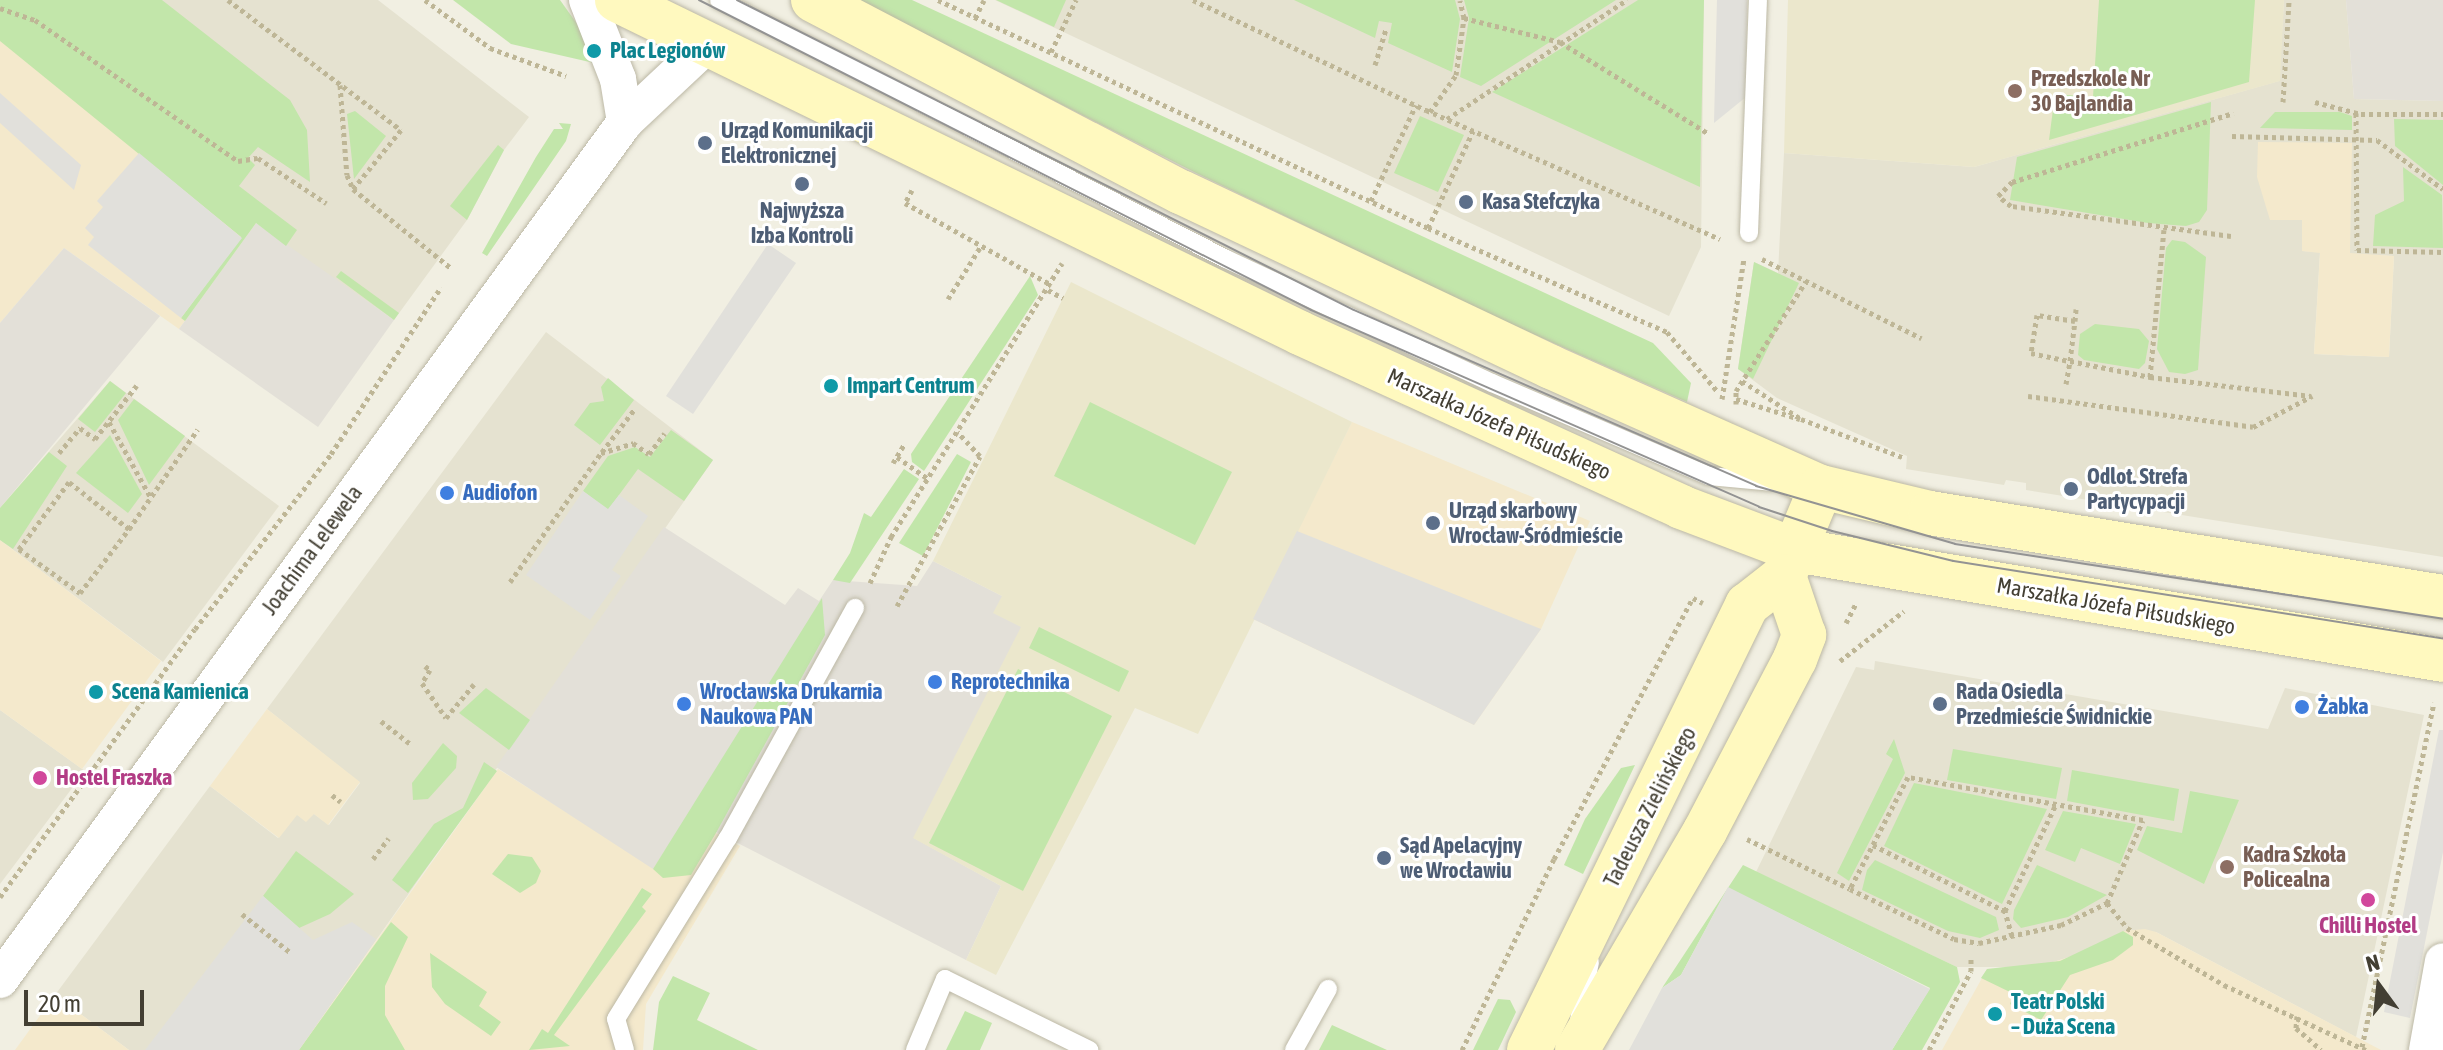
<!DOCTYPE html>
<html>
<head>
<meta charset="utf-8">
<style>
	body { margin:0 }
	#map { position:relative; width:2443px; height:1050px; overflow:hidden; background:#f1efe2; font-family:"Asap Condensed",sans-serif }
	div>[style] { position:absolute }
	.residential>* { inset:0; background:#e5e2d0 }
	.commercial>* { inset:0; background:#f4e9cc }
	.industrial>* { inset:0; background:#e3e0d8 }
	.education>* { inset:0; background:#ebe7cc }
	.green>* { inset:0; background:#c2e6aa }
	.parking>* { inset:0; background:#e1e0db }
	.path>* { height:5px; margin-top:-2.5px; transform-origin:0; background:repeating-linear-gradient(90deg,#beb696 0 4px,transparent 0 8px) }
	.roads { filter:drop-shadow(0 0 2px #bcb8a5) drop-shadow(0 0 2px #bcb8a5) }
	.lane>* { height:18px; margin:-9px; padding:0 9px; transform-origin:9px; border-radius:9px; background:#fff }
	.street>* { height:36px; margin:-18px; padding:0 18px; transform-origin:18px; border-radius:18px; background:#fff }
	.secondary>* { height:44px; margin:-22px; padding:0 22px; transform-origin:22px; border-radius:22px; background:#fff9bf }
	.tram>* { height:2px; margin:-1px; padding:0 1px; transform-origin:1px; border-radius:1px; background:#939393 }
	.dots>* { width:22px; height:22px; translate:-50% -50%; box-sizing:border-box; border:4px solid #fff; border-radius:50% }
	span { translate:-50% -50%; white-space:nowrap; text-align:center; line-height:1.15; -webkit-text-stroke:6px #fff; paint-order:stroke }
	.culture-label { font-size:22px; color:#0d838f; font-weight:700 }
	.left { translate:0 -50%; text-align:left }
	.education-label { font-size:22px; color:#785e54; font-weight:700 }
	.service-label { font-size:22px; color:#4e5e75; font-weight:700 }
	.street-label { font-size:22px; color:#433f33 }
	.shop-label { font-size:22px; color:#366cbe; font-weight:700 }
	.hotel-label { font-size:22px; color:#b23c85; font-weight:700 }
	.north { position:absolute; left:2339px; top:946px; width:80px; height:80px; -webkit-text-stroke:6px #fff; paint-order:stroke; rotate:345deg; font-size:22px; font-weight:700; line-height:32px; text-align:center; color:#433f33 }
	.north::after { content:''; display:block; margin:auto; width:28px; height:36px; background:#433f33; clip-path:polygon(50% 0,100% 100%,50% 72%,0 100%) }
	.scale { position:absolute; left:24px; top:990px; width:120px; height:36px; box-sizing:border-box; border:4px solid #433f33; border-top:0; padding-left:10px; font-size:24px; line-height:28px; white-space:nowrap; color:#433f33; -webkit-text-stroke:6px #fff; paint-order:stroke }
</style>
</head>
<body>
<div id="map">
	<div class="residential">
		<div style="clip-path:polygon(0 0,378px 0,529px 117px,504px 150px,467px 220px,394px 320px,286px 246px)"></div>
		<div style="clip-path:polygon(995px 0,1704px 0,1701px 247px,1669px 316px)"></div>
		<div style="clip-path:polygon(evenodd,2284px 0,2346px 0,2354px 99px,2443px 101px,2443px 557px,2026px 490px,2026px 483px,2006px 480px,2004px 485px,1906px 469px,1907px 456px,1777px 398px,1738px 369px,1754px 262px,1778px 273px,1784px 153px,1974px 167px,2279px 81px,2284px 0,2303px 220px,2350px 254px,2394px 256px,2389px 357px,2314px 354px,2320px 252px,2302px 251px,2303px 220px)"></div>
		<div style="clip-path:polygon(546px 332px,713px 460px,299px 1050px,129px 1050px,55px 995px,210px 786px,278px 838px,297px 814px,314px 814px,329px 825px,360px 783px,267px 709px)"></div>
		<div style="clip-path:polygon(110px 381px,279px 506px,163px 662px,0 540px,0 508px)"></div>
		<div style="clip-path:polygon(1875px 661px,2268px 729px,2285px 688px,2424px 715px,2356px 1037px,2156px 932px,2123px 931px,2089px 951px,2037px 967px,1957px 967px,1756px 872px,1856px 667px,1874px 670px)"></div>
		<div style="clip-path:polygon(0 710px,85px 771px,0 884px)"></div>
	</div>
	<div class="commercial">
		<div style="clip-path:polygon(0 36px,256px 223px,179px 329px,64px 248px,0 323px)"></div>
		<div style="clip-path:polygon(2258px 142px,2352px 143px,2350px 253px,2394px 256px,2389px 357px,2314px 354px,2320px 253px,2302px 251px,2302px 220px,2270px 220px,2257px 177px)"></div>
		<div style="clip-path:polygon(1352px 422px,1590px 521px,1541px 629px,1474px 725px,1253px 619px)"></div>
		<div style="clip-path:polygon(0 540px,161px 661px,82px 769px,0 710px)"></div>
		<div style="clip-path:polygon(267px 709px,360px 782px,328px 825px,314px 814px,306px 822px,297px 815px,279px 838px,210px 786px)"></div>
		<div style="clip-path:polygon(498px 769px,620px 846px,686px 817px,740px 846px,646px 1004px,643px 1050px,299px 1050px)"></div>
		<div style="clip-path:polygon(2145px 929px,2156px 932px,2381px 1050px,1942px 1050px,1987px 969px,2037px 967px,2089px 951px,2123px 931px)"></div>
		<div style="clip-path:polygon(55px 995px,129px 1050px,15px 1050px)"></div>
	</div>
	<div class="industrial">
		<div style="clip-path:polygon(2346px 0,2443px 0,2443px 101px,2354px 99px)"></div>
		<div style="clip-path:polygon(256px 223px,394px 320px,318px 427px,179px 329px)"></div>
		<div style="clip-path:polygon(64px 248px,160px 316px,0 508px,0 323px)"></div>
		<div style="clip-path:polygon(664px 527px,785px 605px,798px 588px,819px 601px,833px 580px,917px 586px,933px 561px,1002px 596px,1022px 627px,914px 838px,1001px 886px,966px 960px,687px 817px,653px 869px,496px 767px)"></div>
	</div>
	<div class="education">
		<div style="clip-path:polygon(1788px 0,2284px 0,2280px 81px,1974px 167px,1784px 153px)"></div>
		<div style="clip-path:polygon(1071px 282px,1352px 422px,1198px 734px,1135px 708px,996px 975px,966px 960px,1001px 886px,913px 838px,1021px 627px,993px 613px,1002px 596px,933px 561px)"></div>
	</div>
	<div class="green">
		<div style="clip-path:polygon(0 0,162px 0,290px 100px,307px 130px,310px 182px,258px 147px,248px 158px,255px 165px,239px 186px,297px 230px,286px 246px,256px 223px,185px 321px,181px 318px,241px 237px,0 41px)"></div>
		<div style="clip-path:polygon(453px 0,560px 0,580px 28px,594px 63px,511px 44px)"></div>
		<div style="clip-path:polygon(857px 0,912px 0,1653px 343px,1691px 383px,1687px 402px,1479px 310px,1194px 172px)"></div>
		<div style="clip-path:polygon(996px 0,1066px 0,1054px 27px)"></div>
		<div style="clip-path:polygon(1294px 0,1455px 0,1460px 19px,1452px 72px,1388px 43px,1392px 23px,1379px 21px,1375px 38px)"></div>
		<div style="clip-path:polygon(1464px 0,1616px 0,1481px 86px,1460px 77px,1469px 18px)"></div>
		<div style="clip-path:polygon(1638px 0,1704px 0,1700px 187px,1492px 92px)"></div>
		<div style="clip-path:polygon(2099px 0,2255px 0,2249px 82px,2049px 140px,2055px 94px,2093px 97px)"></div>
		<div style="clip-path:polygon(2211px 102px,2207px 210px,2199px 222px,2186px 226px,2148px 223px,2010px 200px,2017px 157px)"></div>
		<div style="clip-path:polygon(355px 111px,386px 136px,354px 179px,347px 114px)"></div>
		<div style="clip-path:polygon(2275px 112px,2340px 112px,2352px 116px,2352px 130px,2260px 128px)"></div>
		<div style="clip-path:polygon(1420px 116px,1464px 135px,1438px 192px,1394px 173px)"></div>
		<div style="clip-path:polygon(2394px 119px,2443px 120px,2443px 185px,2395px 146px)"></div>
		<div style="clip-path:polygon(559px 123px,571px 124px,566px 141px,487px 256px,482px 253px,536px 157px,554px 129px,563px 129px)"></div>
		<div style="clip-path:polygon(498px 145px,504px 150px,467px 220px,450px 206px)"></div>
		<div style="clip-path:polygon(2403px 167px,2442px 195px,2443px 248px,2373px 246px,2375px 215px,2404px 201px)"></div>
		<div style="clip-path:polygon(2172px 240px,2185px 242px,2206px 257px,2198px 370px,2185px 374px,2169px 372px,2157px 349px,2166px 248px)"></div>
		<div style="clip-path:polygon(1754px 262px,1799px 283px,1753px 379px,1738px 369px)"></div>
		<div style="clip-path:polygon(341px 271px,399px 313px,394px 320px,336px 277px)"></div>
		<div style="clip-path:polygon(1030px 276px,1038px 295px,924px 471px,912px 462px,911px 454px)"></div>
		<div style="clip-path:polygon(2095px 324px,2139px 329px,2149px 341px,2145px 363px,2139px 369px,2084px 360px,2078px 355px,2080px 334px)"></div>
		<div style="clip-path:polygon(608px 378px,634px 400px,600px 445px,574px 425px,590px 403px,604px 401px,601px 387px)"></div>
		<div style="clip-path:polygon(110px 381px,126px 393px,95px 432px,78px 419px)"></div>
		<div style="clip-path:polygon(134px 399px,185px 436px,149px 485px,118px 420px)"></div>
		<div style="clip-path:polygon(1090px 402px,1232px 472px,1195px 545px,1054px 476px)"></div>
		<div style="clip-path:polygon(671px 430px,713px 460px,684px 501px,638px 469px,608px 510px,583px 491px,608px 456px,635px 447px,650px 457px)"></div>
		<div style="clip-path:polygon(110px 435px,142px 494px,128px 513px,76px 473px)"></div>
		<div style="clip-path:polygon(49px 452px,67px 466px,13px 549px,0 540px,0 508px)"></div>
		<div style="clip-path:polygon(957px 454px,971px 462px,923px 556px,899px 543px)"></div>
		<div style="clip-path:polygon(904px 469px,919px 479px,850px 583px,833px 580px,850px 553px,864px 513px,871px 517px)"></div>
		<div style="clip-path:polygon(822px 598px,825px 635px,716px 833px,691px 875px,663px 878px,653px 869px)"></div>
		<div style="clip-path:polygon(1039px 627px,1129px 671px,1119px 692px,1029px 648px)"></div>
		<div style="clip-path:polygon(1018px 669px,1112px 716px,1023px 891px,929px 843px)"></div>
		<div style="clip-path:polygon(486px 688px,530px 720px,509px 750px,459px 713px)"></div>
		<div style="clip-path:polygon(1894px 739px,1905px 773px,1849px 881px,1837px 873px,1893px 759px,1886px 754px)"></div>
		<div style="clip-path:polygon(443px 743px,457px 756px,456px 768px,428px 799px,413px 800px,412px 783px)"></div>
		<div style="clip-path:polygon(1953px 749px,2062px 768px,2056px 799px,1947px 780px)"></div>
		<div style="clip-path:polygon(484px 762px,497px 771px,408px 893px,392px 880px,434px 824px,463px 808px)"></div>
		<div style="clip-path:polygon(1635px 765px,1583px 874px,1564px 865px,1585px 819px,1621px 768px)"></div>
		<div style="clip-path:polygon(2072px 770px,2179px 789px,2174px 821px,2067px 801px)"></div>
		<div style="clip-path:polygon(1914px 783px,2047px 809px,2002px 904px,1884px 846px)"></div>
		<div style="clip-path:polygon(2190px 791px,2239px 800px,2204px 884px,2137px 850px,2147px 826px,2182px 833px)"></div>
		<div style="clip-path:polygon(2063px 811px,2136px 824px,2120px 864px,2081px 848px,2075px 862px,2045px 850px)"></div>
		<div style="clip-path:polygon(296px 851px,354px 894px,330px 914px,299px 928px,263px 896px)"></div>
		<div style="clip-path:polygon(508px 854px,532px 857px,541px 871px,536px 883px,520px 893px,492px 874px)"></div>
		<div style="clip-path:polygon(1875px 860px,1996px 917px,1999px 930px,1980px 938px,1948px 931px,1862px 890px,1867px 870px)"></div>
		<div style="clip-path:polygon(1743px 865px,1957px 967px,1960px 982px,1922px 1050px,1892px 1050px,1930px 988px,1728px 888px,1681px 975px,1662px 988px)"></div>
		<div style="clip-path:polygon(2037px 865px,2074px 881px,2107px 895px,2068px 917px,2021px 928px,2013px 919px,2014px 910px)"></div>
		<div style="clip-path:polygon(642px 888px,652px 894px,642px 907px,646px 911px,554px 1035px,570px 1046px,529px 1050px,542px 1029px,548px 1033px)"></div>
		<div style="clip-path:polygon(391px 922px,408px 937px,385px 986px,385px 1015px,405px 1050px,299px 1050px)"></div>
		<div style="clip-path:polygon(2123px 931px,2133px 937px,2133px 945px,2113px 960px,2070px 975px,2041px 1020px,2010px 1004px,2014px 994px,1981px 978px,1987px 969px,2060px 961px)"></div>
		<div style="clip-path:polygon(430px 953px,487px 992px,479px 1006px,501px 1022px,491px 1036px,445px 1004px,432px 987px)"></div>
		<div style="clip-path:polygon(673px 976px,710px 993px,697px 1020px,758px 1050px,653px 1050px,659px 1002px)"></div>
		<div style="clip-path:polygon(1498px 999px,1510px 1000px,1516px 1012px,1498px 1050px,1473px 1050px)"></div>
		<div style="clip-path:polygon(965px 1011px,992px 1023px,980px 1050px,946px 1050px)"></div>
		<div style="clip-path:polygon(1332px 1025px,1387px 1050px,1319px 1050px)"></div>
	</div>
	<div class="parking">
		<div style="clip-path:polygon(1717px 0,1747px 0,1746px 97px,1714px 123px)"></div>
		<div style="clip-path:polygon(0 93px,81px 165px,74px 190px,0 123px)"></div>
		<div style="clip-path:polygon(139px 153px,242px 238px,181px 318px,88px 245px,94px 237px,85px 228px,103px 207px,97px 201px)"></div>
		<div style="clip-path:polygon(768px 244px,796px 263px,693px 414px,666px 396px)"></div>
		<div style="clip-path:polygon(583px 491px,608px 509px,619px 495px,648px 516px,612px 570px,621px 576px,590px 620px,526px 575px)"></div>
		<div style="clip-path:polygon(1297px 531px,1541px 629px,1474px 725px,1253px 619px)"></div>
		<div style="clip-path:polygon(2439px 730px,2443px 730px,2443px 852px,2410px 1018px,2384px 1012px)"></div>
		<div style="clip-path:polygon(1728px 887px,1930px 989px,1892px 1050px,1629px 1050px,1662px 988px,1681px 975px)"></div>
		<div style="clip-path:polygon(263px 896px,313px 940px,352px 922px,376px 939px,299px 1050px,145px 1050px)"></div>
	</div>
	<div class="path">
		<div style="left:228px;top:0;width:216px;rotate:36.9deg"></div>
		<div style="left:401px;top:130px;width:76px;rotate:129.1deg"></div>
		<div style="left:353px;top:189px;width:127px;rotate:38.9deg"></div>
		<div style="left:425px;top:0;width:81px;rotate:36.4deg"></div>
		<div style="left:490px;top:48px;width:81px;rotate:20.2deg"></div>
		<div style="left:938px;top:0;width:540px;rotate:24.95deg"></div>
		<div style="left:1428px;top:228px;width:261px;rotate:23.5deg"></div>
		<div style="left:1667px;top:332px;width:77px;rotate:49.7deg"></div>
		<div style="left:1193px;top:0;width:258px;rotate:25.3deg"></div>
		<div style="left:1426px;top:110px;width:321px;rotate:23.7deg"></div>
		<div style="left:0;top:8px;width:37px;rotate:19deg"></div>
		<div style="left:35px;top:20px;width:247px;rotate:34.8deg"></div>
		<div style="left:238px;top:161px;width:20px;rotate:-9deg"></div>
		<div style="left:258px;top:158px;width:82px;rotate:33.5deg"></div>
		<div style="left:975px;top:18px;width:20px;rotate:-63deg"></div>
		<div style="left:1464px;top:18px;width:99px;rotate:14deg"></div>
		<div style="left:1560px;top:42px;width:175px;rotate:31.7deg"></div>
		<div style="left:1051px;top:52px;width:58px;rotate:-64.3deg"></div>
		<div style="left:1375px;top:65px;width:38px;rotate:-73deg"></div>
		<div style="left:340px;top:85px;width:90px;rotate:85.6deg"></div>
		<div style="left:347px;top:175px;width:15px;rotate:67deg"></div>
		<div style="left:2283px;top:102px;width:102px;rotate:-86.6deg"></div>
		<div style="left:2315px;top:102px;width:48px;rotate:14.6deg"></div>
		<div style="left:2361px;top:114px;width:82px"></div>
		<div style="left:1430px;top:112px;width:45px;rotate:-54.9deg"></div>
		<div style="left:1456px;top:75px;width:58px;rotate:-82deg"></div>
		<div style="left:1464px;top:18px;width:18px;rotate:-103deg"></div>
		<div style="left:2356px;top:113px;width:137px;rotate:89.6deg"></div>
		<div style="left:2357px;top:250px;width:86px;rotate:1.3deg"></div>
		<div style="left:1447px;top:119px;width:216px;rotate:-33.5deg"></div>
		<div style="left:2232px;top:136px;width:145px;rotate:1.6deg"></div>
		<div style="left:2377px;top:140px;width:82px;rotate:36.6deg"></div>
		<div style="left:912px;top:190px;width:15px;rotate:118deg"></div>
		<div style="left:905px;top:203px;width:168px;rotate:29.2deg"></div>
		<div style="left:1371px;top:201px;width:106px;rotate:-64.9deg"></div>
		<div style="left:1428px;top:228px;width:107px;rotate:-65.1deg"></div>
		<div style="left:2231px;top:236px;width:222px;rotate:-172.2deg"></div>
		<div style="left:2011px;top:206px;width:16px;rotate:-142deg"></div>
		<div style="left:1998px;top:196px;width:20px;rotate:-45deg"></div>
		<div style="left:2012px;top:182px;width:232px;rotate:-17.3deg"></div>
		<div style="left:1762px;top:259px;width:178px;rotate:26.4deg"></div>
		<div style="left:1048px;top:290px;width:17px;rotate:28deg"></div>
		<div style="left:948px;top:299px;width:62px;rotate:-58.1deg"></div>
		<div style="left:2075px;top:321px;width:38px;rotate:-171deg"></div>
		<div style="left:2037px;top:315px;width:38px;rotate:99deg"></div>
		<div style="left:2031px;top:353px;width:40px;rotate:12deg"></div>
		<div style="left:2070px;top:361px;width:40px;rotate:-82.9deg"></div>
		<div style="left:2075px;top:321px;width:12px;rotate:-85deg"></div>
		<div style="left:2150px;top:377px;width:148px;rotate:-84.6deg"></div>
		<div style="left:1742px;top:381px;width:70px;rotate:32.8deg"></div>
		<div style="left:1801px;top:419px;width:108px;rotate:20.6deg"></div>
		<div style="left:2066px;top:384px;width:23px;rotate:-80deg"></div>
		<div style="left:2070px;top:361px;width:82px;rotate:11.3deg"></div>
		<div style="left:2150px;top:377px;width:162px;rotate:6.7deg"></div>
		<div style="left:2028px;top:396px;width:227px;rotate:7.8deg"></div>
		<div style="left:2253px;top:427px;width:67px;rotate:-27.7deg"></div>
		<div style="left:1722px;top:399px;width:142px;rotate:-81.1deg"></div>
		<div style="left:1736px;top:399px;width:67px;rotate:17.4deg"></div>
		<div style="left:1736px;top:404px;width:13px;rotate:-90deg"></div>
		<div style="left:1736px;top:391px;width:130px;rotate:-57.5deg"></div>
		<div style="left:109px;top:422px;width:87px;rotate:61.1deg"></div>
		<div style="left:602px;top:452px;width:53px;rotate:-52.7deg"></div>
		<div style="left:59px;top:453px;width:33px;rotate:-50deg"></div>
		<div style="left:80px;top:428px;width:19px;rotate:36deg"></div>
		<div style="left:95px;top:439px;width:68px;rotate:-52.1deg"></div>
		<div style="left:897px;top:457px;width:39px;rotate:35deg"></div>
		<div style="left:893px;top:463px;width:21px;rotate:-59deg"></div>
		<div style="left:129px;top:529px;width:76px;rotate:-141.9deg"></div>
		<div style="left:69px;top:482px;width:84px;rotate:126.7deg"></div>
		<div style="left:19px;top:549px;width:75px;rotate:35.8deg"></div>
		<div style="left:80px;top:593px;width:81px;rotate:-52.6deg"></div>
		<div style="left:129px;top:529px;width:121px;rotate:-55.4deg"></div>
		<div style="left:510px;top:582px;width:158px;rotate:-54.8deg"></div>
		<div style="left:601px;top:453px;width:34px;rotate:-17deg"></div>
		<div style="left:633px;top:443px;width:19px;rotate:35deg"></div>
		<div style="left:649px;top:454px;width:26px;rotate:-53deg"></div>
		<div style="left:870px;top:583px;width:51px;rotate:-65.5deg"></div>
		<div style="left:891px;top:537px;width:323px;rotate:-58deg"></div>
		<div style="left:897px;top:606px;width:171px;rotate:-61deg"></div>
		<div style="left:980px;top:456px;width:33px;rotate:-133deg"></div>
		<div style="left:1846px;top:623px;width:22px;rotate:-63deg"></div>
		<div style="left:1840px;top:661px;width:81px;rotate:-38deg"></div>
		<div style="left:425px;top:666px;width:6px;rotate:39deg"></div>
		<div style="left:430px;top:670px;width:15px;rotate:122deg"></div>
		<div style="left:422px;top:683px;width:42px;rotate:55.6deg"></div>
		<div style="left:446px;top:718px;width:44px;rotate:-50.5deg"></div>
		<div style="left:381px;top:721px;width:39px;rotate:38deg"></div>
		<div style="left:332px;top:795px;width:11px;rotate:38deg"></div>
		<div style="left:1747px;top:839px;width:114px;rotate:25.9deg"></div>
		<div style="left:1850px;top:889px;width:115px;rotate:25.7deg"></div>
		<div style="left:1954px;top:939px;width:25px;rotate:9deg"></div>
		<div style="left:1979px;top:943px;width:84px;rotate:-12.4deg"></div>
		<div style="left:2061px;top:925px;width:51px;rotate:-25.6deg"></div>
		<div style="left:2107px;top:903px;width:90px;rotate:-66.6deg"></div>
		<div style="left:2143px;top:820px;width:239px;rotate:-169.6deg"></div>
		<div style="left:1908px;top:777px;width:126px;rotate:117.4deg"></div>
		<div style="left:1873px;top:845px;width:148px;rotate:26.6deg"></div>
		<div style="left:373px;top:859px;width:26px;rotate:-53deg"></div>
		<div style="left:0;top:897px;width:331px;rotate:-54deg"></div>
		<div style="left:195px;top:629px;width:222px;rotate:-52.1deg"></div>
		<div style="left:331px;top:454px;width:200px;rotate:-56.6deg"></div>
		<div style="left:2107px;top:903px;width:32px;rotate:51deg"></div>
		<div style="left:2127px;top:928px;width:113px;rotate:30.4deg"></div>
		<div style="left:2224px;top:985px;width:156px;rotate:24.6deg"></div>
		<div style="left:242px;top:914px;width:63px;rotate:38.5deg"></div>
		<div style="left:2012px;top:936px;width:26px;rotate:-106deg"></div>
		<div style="left:2005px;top:911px;width:119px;rotate:-64.5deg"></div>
		<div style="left:2297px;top:1016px;width:12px;rotate:95deg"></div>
		<div style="left:2296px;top:1028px;width:33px;rotate:41deg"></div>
		<div style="left:2362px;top:1047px;width:352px;rotate:-78.2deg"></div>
		<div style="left:1462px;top:1050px;width:212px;rotate:-64.3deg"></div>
		<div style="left:1554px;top:859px;width:296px;rotate:-62deg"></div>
		<div style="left:1693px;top:598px;width:11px;rotate:27deg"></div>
		<div style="left:1929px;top:1050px;width:89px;rotate:-62deg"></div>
		<div style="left:1971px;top:971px;width:12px;rotate:-90deg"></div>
	</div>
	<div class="roads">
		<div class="lane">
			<div style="left:719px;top:0;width:569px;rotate:27.06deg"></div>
			<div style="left:1226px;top:259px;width:293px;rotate:25deg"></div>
			<div style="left:1492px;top:383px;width:236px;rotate:23.2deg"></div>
			<div style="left:1709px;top:476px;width:65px;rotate:5.3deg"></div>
			<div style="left:1749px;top:233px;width:233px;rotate:-87.8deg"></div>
			<div style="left:1579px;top:1020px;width:59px;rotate:-79.3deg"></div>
			<div style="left:625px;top:1050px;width:32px;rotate:-106deg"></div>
			<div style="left:616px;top:1019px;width:213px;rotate:-58.3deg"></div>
			<div style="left:728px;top:838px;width:263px;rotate:-61.1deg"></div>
			<div style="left:915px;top:1050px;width:77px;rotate:-67.1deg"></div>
			<div style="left:945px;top:979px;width:161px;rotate:26.2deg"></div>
			<div style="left:1294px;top:1050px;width:70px;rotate:-60.9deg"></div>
		</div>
		<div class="street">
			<div style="left:587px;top:0;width:85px;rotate:68.6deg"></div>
			<div style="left:618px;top:79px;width:44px;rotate:80.8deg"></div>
			<div style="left:0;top:980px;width:1062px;rotate:-53.93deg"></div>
			<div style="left:625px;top:122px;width:112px;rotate:-43.2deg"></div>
			<div style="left:2427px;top:1050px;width:90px;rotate:-79.8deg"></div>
		</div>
		<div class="secondary">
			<div style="left:617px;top:0;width:760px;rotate:25.99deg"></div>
			<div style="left:1300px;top:333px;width:419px;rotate:24.5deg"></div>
			<div style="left:1681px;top:507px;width:122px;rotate:20.7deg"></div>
			<div style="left:1795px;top:550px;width:657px;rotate:9.63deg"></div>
			<div style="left:813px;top:0;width:415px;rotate:27.6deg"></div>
			<div style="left:1181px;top:192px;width:409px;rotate:25.3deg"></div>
			<div style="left:1551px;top:367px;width:295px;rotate:24deg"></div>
			<div style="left:1821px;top:487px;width:112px;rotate:13.4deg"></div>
			<div style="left:1930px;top:513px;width:520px;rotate:9.3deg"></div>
			<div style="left:1529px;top:1050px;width:496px;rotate:-63.9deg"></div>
			<div style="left:1747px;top:605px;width:47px;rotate:-38.1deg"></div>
			<div style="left:1784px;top:576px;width:96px;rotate:-67.4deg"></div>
			<div style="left:1577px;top:1050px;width:254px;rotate:-59.7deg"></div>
			<div style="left:1705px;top:831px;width:194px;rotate:-62.4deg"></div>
			<div style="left:1795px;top:659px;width:26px;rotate:-69deg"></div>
			<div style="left:1804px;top:635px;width:62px;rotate:-108.7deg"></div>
		</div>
	</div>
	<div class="tram">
		<div style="left:699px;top:0;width:686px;rotate:26.86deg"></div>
		<div style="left:1311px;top:310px;width:489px;rotate:23.7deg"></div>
		<div style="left:1759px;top:507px;width:77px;rotate:18.2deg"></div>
		<div style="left:1832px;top:531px;width:125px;rotate:13.9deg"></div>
		<div style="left:1953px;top:561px;width:496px;rotate:9deg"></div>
		<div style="left:737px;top:0;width:690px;rotate:26.68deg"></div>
		<div style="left:1354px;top:310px;width:439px;rotate:23.6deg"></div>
		<div style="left:1756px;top:486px;width:207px;rotate:16.2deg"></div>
		<div style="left:1955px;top:544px;width:494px;rotate:8.7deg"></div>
	</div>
	<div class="dots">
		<div style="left:594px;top:51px;background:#0f9aa8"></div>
		<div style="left:2015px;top:91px;background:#8d6e63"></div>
		<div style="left:705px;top:143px;background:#5c6f8a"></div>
		<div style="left:802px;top:184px;background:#5c6f8a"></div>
		<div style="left:1466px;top:202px;background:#5c6f8a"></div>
		<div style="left:831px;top:386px;background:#0f9aa8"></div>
		<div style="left:2071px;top:489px;background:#5c6f8a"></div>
		<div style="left:447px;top:493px;background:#3f7fe0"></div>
		<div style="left:1433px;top:523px;background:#5c6f8a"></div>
		<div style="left:935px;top:682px;background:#3f7fe0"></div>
		<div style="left:96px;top:692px;background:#0f9aa8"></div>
		<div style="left:684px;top:704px;background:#3f7fe0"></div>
		<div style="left:1940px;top:704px;background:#5c6f8a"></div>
		<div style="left:2302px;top:707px;background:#3f7fe0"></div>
		<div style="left:40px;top:778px;background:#d1479c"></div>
		<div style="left:1384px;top:858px;background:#5c6f8a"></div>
		<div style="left:2227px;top:867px;background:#8d6e63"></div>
		<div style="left:2368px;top:900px;background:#d1479c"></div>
		<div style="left:1995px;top:1014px;background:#0f9aa8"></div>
	</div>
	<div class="culture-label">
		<span class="left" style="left:610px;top:51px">Plac Legionów</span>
		<span class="left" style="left:847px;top:386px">Impart Centrum</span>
		<span class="left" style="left:112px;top:692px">Scena Kamienica</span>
		<span class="left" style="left:2011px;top:1014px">Teatr Polski<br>– Duża Scena</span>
	</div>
	<div class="education-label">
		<span class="left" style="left:2031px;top:91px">Przedszkole Nr<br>30 Bajlandia</span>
		<span class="left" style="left:2243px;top:867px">Kadra Szkoła<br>Policealna</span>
	</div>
	<div class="service-label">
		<span class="left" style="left:721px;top:143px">Urząd Komunikacji<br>Elektronicznej</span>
		<span class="left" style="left:1482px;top:202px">Kasa Stefczyka</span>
		<span style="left:802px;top:223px">Najwyższa<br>Izba Kontroli</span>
		<span class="left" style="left:2087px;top:489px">Odlot. Strefa<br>Partycypacji</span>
		<span class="left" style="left:1449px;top:523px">Urząd skarbowy<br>Wrocław-Śródmieście</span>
		<span class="left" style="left:1956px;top:704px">Rada Osiedla<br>Przedmieście Świdnickie</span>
		<span class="left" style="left:1400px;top:858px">Sąd Apelacyjny<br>we Wrocławiu</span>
	</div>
	<div class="street-label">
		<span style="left:1499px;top:424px;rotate:24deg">Marszałka Józefa Piłsudskiego</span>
		<span style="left:312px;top:550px;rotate:-54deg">Joachima Lelewela</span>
		<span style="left:2116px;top:606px;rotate:10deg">Marszałka Józefa Piłsudskiego</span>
		<span style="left:1650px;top:807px;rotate:-63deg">Tadeusza Zielińskiego</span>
	</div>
	<div class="shop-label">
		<span class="left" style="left:463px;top:493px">Audiofon</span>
		<span class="left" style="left:951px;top:682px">Reprotechnika</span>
		<span class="left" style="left:700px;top:704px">Wrocławska Drukarnia<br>Naukowa PAN</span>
		<span class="left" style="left:2318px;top:707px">Żabka</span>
	</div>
	<div class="hotel-label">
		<span class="left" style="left:56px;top:778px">Hostel Fraszka</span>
		<span style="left:2368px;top:926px">Chilli Hostel</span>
	</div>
	<div class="north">N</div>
	<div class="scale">20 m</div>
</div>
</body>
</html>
